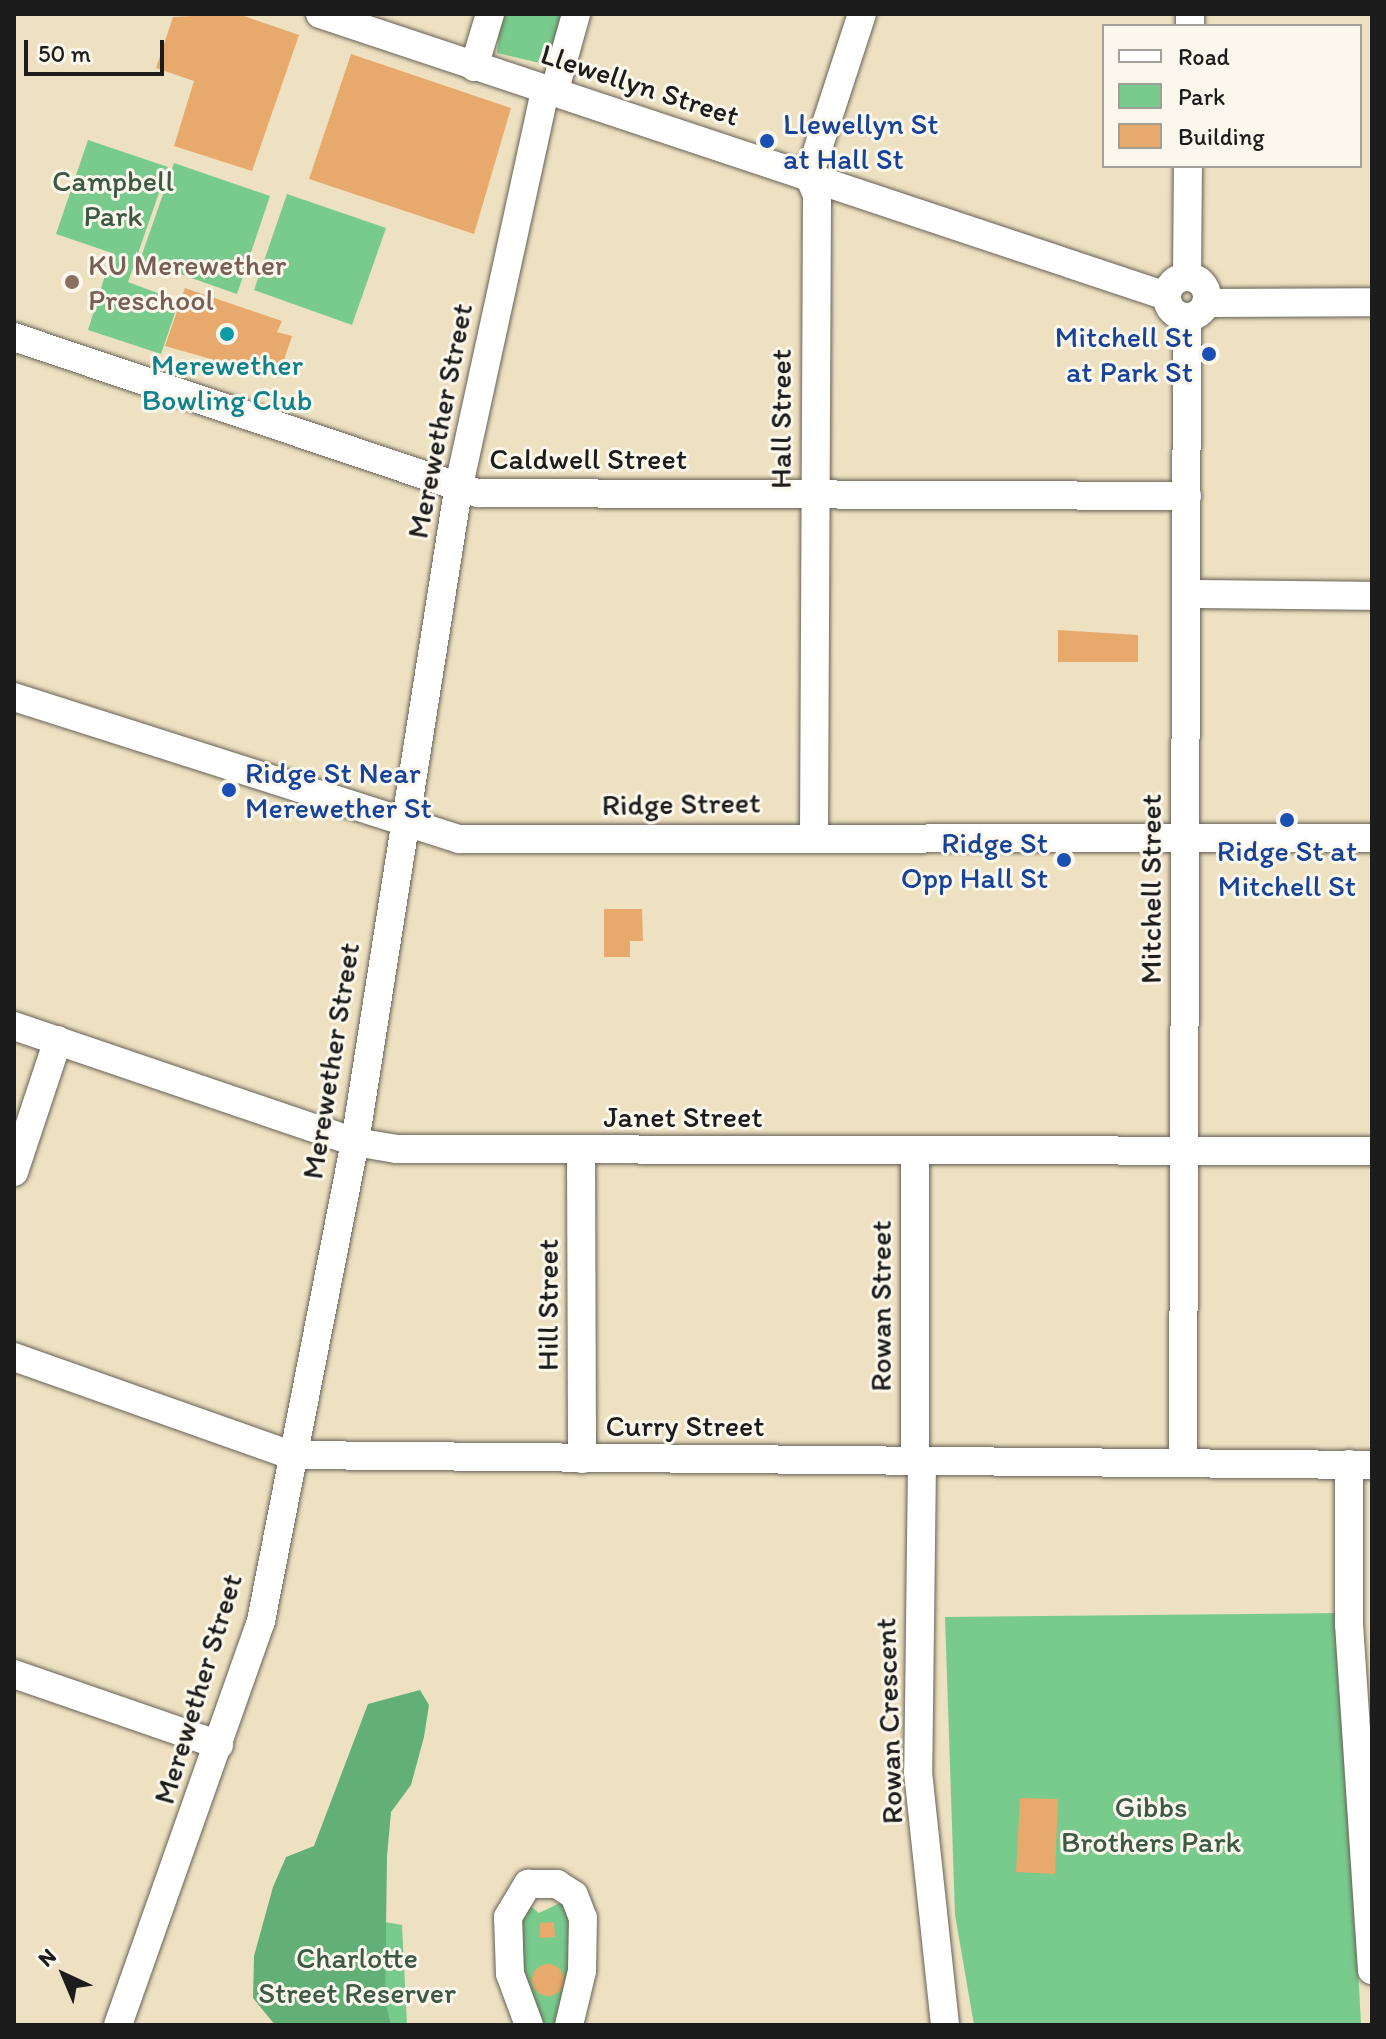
<!DOCTYPE html>
<html>
<head>
<meta charset="utf-8">
<style>
	body { margin:0 }
	#map { position:relative; width:1386px; height:2039px; overflow:hidden; background:#eee1c1; font-family:Itim,sans-serif }
	div>[style] { position:absolute }
	.green>* { inset:0; background:#78cb8d }
	.forest>* { inset:0; background:#62af78 }
	.building>* { inset:0; background:#e7a96c }
	.round { border-radius:50% }
	.roads { filter:drop-shadow(0 0 2px #666156) drop-shadow(0 0 2px #666156) }
	.minor>* { height:28px; margin:-14px; padding:0 14px; transform-origin:14px; border-radius:14px; background:#fff }
	.minor>.ring { margin:-14px; padding:0; box-sizing:content-box; background:none; border:28px solid #fff; border-radius:50% }
	.dots>* { width:22px; height:22px; translate:-50% -50%; box-sizing:border-box; border:4px solid #fbf7ec; border-radius:50% }
	span { translate:-50% -50%; white-space:nowrap; text-align:center; line-height:1.15; -webkit-text-stroke:6px #fbf7ec; paint-order:stroke }
	.street-label { font-size:30px; color:#1c1c1c }
	.transit-label { font-size:30px; color:#164399 }
	.left { translate:0 -50%; text-align:left }
	.right { translate:-100% -50%; text-align:right }
	.park-label { font-size:30px; color:#3c5944 }
	.education-label { font-size:30px; color:#785e54 }
	.culture-label { font-size:30px; color:#0d838f }
	.frame { position:absolute; inset:0; border:16px solid #1c1c1c; pointer-events:none }
	.legend { position:absolute; left:1102px; top:24px; width:260px; height:144px; box-sizing:border-box; background:#fbf7ec; border:2px solid #a29f99; margin:0; padding:10px 14px; list-style:none; font-size:24px; color:#1c1c1c }
	.legend li { display:flex; align-items:center; gap:16px; height:40px }
	.legend b { width:40px; border:2px solid #a29f99 }
	.north { position:absolute; left:24px; top:1935px; width:80px; height:80px; -webkit-text-stroke:6px #fbf7ec; paint-order:stroke; rotate:316deg; font-size:22px; font-weight:700; line-height:32px; text-align:center; color:#1c1c1c }
	.north::after { content:''; display:block; margin:auto; width:28px; height:36px; background:#1c1c1c; clip-path:polygon(50% 0,100% 100%,50% 72%,0 100%) }
	.scale { position:absolute; left:24px; top:40px; width:140px; height:36px; box-sizing:border-box; border:4px solid #1c1c1c; border-top:0; padding-left:10px; font-size:24px; line-height:28px; white-space:nowrap; color:#1c1c1c; -webkit-text-stroke:6px #fbf7ec; paint-order:stroke }
</style>
</head>
<body>
<div id="map">
	<div class="green">
		<div style="clip-path:polygon(501px 14px,566px 14px,548px 65px,497px 53px)"></div>
		<div style="clip-path:polygon(88px 140px,168px 167px,128px 282px,179px 301px,161px 354px,88px 330px,112px 253px,56px 234px)"></div>
		<div style="clip-path:polygon(174px 163px,270px 196px,237px 294px,140px 260px)"></div>
		<div style="clip-path:polygon(287px 194px,386px 228px,352px 325px,254px 290px)"></div>
		<div style="clip-path:polygon(1340px 1613px,1361px 2025px,974px 2025px,955px 1915px,945px 1617px)"></div>
		<div style="clip-path:polygon(523px 1900px,539px 1913px,566px 1900px,575px 1946px,559px 2025px,534px 2025px,519px 1972px)"></div>
		<div style="clip-path:polygon(328px 1912px,402px 1925px,407px 2025px,286px 2025px)"></div>
	</div>
	<div class="forest">
		<div style="clip-path:polygon(420px 1690px,429px 1705px,424px 1737px,411px 1785px,391px 1812px,387px 1856px,385px 2001px,391px 2025px,275px 2025px,253px 1998px,254px 1956px,273px 1887px,286px 1857px,314px 1846px,368px 1704px)"></div>
	</div>
	<div class="building">
		<div style="clip-path:polygon(238px 14px,299px 35px,252px 171px,174px 146px,194px 81px,156px 68px,173px 17px)"></div>
		<div style="clip-path:polygon(351px 54px,511px 108px,474px 234px,309px 179px)"></div>
		<div style="clip-path:polygon(185px 288px,282px 321px,277px 332px,292px 336px,278px 378px,165px 346px)"></div>
		<div style="clip-path:polygon(1058px 630px,1138px 635px,1138px 662px,1058px 662px)"></div>
		<div style="clip-path:polygon(604px 909px,642px 909px,643px 941px,630px 941px,630px 957px,604px 957px)"></div>
		<div style="clip-path:polygon(1020px 1798px,1058px 1799px,1055px 1874px,1016px 1872px)"></div>
		<div style="clip-path:polygon(554px 1922px,555px 1937px,540px 1938px,540px 1923px)"></div>
		<div class="round" style="left:532px;top:1964px;width:32px;height:32px"></div>
	</div>
	<div class="roads">
		<div class="minor">
			<div style="left:320px;top:14px;width:892px;rotate:18.43deg"></div>
			<div style="left:1190px;top:26px;width:12px;rotate:-90deg"></div>
			<div style="left:474px;top:67px;width:55px;rotate:-73.2deg"></div>
			<div style="left:554px;top:93px;width:82px;rotate:-74.4deg"></div>
			<div style="left:1187px;top:276px;width:110px;rotate:-89.5deg"></div>
			<div class="ring" style="left:1167px;top:277px;width:12px;height:12px"></div>
			<div style="left:1206px;top:303px;width:166px;rotate:-0.3deg"></div>
			<div style="left:14px;top:337px;width:490px;rotate:18.6deg"></div>
			<div style="left:478px;top:493px;width:709px;rotate:0.24deg"></div>
			<div style="left:1188px;top:594px;width:184px;rotate:0.6deg"></div>
			<div style="left:14px;top:697px;width:467px;rotate:17.7deg"></div>
			<div style="left:459px;top:839px;width:913px;rotate:-0.06deg"></div>
			<div style="left:814px;top:835px;width:640px;rotate:-89.73deg"></div>
			<div style="left:817px;top:195px;width:21px;rotate:-113deg"></div>
			<div style="left:809px;top:176px;width:170px;rotate:-71.9deg"></div>
			<div style="left:14px;top:1026px;width:360px;rotate:18.8deg"></div>
			<div style="left:355px;top:1142px;width:43px;rotate:9.5deg"></div>
			<div style="left:397px;top:1149px;width:975px;rotate:0.12deg"></div>
			<div style="left:581px;top:1152px;width:307px;rotate:89.8deg"></div>
			<div style="left:14px;top:1172px;width:139px;rotate:-71.6deg"></div>
			<div style="left:14px;top:1357px;width:294px;rotate:19.5deg"></div>
			<div style="left:291px;top:1455px;width:1081px;rotate:0.53deg"></div>
			<div style="left:1183px;top:1460px;width:1142px;rotate:-89.8deg"></div>
			<div style="left:915px;top:1461px;width:310px;rotate:-90deg"></div>
			<div style="left:922px;top:1462px;width:310px;rotate:90.7deg"></div>
			<div style="left:918px;top:1772px;width:254px;rotate:83.9deg"></div>
			<div style="left:1349px;top:1464px;width:160px;rotate:90deg"></div>
			<div style="left:1349px;top:1624px;width:347px;rotate:86.2deg"></div>
			<div style="left:14px;top:1674px;width:217px;rotate:19.1deg"></div>
			<div style="left:118px;top:2025px;width:429px;rotate:-70.5deg"></div>
			<div style="left:261px;top:1621px;width:488px;rotate:-78.9deg"></div>
			<div style="left:355px;top:1142px;width:660px;rotate:-81.02deg"></div>
			<div style="left:458px;top:490px;width:408px;rotate:-77.7deg"></div>
			<div style="left:529px;top:2025px;width:54px;rotate:-110.4deg"></div>
			<div style="left:510px;top:1974px;width:57px;rotate:-92deg"></div>
			<div style="left:508px;top:1917px;width:39px;rotate:-59deg"></div>
			<div style="left:528px;top:1884px;width:29px"></div>
			<div style="left:557px;top:1884px;width:20px;rotate:33deg"></div>
			<div style="left:574px;top:1895px;width:25px;rotate:69deg"></div>
			<div style="left:583px;top:1918px;width:53px;rotate:91.1deg"></div>
			<div style="left:582px;top:1971px;width:56px;rotate:103.5deg"></div>
		</div>
	</div>
	<div class="dots">
		<div style="left:767px;top:141px;background:#1a4fb4"></div>
		<div style="left:72px;top:282px;background:#8d6e63"></div>
		<div style="left:227px;top:334px;background:#0f9aa8"></div>
		<div style="left:1209px;top:354px;background:#1a4fb4"></div>
		<div style="left:229px;top:790px;background:#1a4fb4"></div>
		<div style="left:1287px;top:820px;background:#1a4fb4"></div>
		<div style="left:1064px;top:860px;background:#1a4fb4"></div>
	</div>
	<div class="street-label">
		<span style="left:640px;top:85px;rotate:18deg">Llewellyn Street</span>
		<span style="left:781px;top:419px;rotate:-90deg">Hall Street</span>
		<span style="left:440px;top:421px;rotate:-79deg">Merewether Street</span>
		<span style="left:588px;top:459px">Caldwell Street</span>
		<span style="left:681px;top:804px;rotate:-1deg">Ridge Street</span>
		<span style="left:1151px;top:889px;rotate:-90deg">Mitchell Street</span>
		<span style="left:331px;top:1061px;rotate:-81deg">Merewether Street</span>
		<span style="left:683px;top:1117px">Janet Street</span>
		<span style="left:548px;top:1305px;rotate:-90deg">Hill Street</span>
		<span style="left:881px;top:1306px;rotate:-90deg">Rowan Street</span>
		<span style="left:685px;top:1426px">Curry Street</span>
		<span style="left:198px;top:1689px;rotate:-73deg">Merewether Street</span>
		<span style="left:889px;top:1721px;rotate:-92deg">Rowan Crescent</span>
	</div>
	<div class="transit-label">
		<span class="left" style="left:783px;top:141px">Llewellyn St<br>at Hall St</span>
		<span class="right" style="left:1193px;top:354px">Mitchell St<br>at Park St</span>
		<span class="left" style="left:245px;top:790px">Ridge St Near<br>Merewether St</span>
		<span class="right" style="left:1048px;top:860px">Ridge St<br>Opp Hall St</span>
		<span style="left:1287px;top:868px">Ridge St at<br>Mitchell St</span>
	</div>
	<div class="park-label">
		<span style="left:113px;top:198px">Campbell<br>Park</span>
		<span style="left:1151px;top:1824px">Gibbs<br>Brothers Park</span>
		<span style="left:357px;top:1975px">Charlotte<br>Street Reserver</span>
	</div>
	<div class="education-label">
		<span class="left" style="left:88px;top:282px">KU Merewether<br>Preschool</span>
	</div>
	<div class="culture-label">
		<span style="left:227px;top:382px">Merewether<br>Bowling Club</span>
	</div>
	<div class="frame"></div>
	<ul class="legend">
	<li><b style="height:10px;background:#fff"></b>Road</li>
	<li><b style="height:22px;background:#78cb8d"></b>Park</li>
	<li><b style="height:22px;background:#e7a96c"></b>Building</li>
	</ul>
	<div class="north">N</div>
	<div class="scale">50 m</div>
</div>
</body>
</html>
